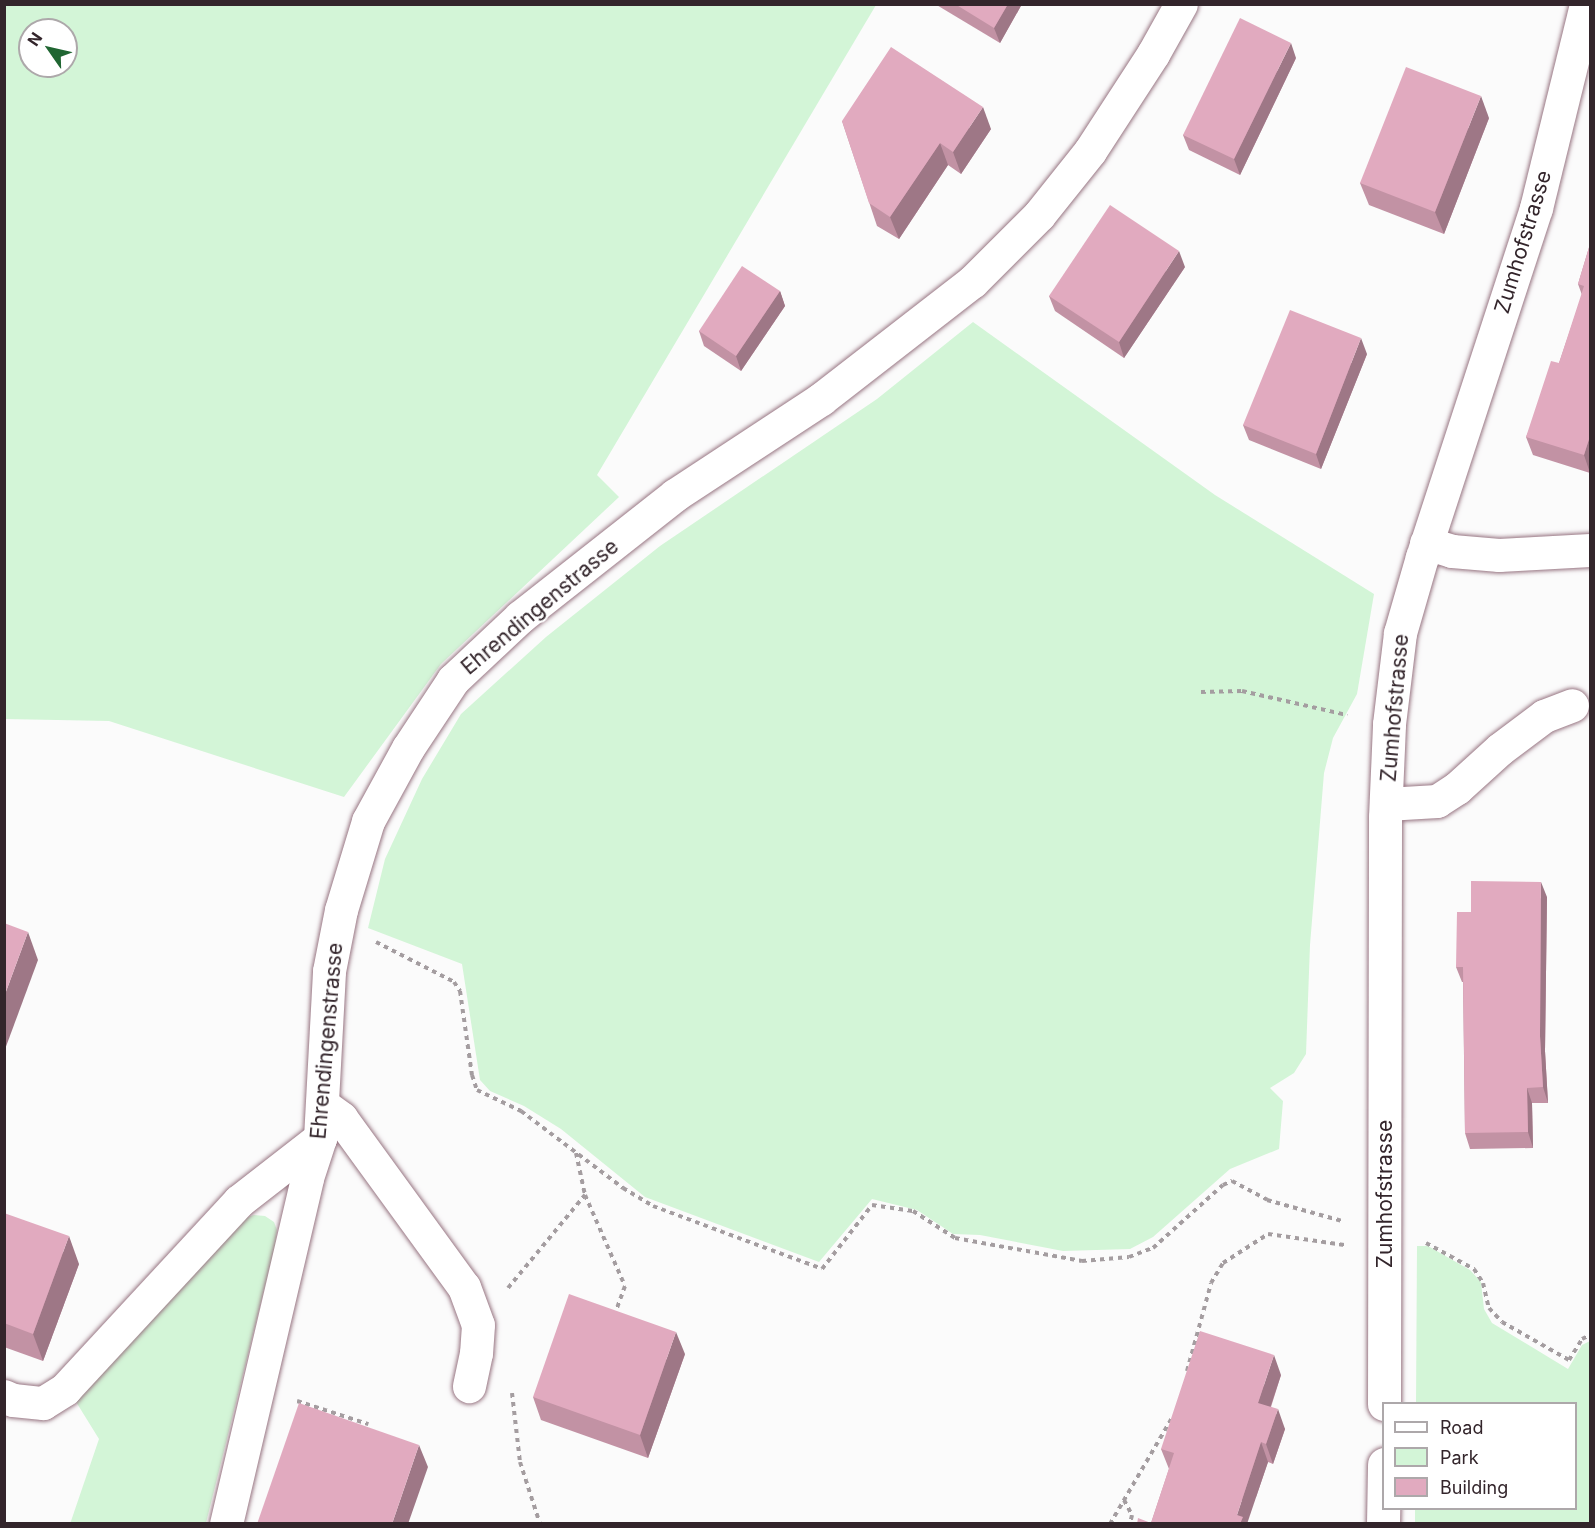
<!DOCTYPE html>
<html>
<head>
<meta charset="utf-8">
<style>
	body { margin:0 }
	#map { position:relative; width:1595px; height:1528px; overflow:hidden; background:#fbfbfb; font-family:Inter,sans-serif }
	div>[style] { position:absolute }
	.green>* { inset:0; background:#d3f5d7 }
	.path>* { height:4px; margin-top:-2px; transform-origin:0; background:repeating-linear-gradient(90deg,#a49da0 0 4.5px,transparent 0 9px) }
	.roads { filter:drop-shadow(0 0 2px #987683) drop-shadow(0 0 2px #987683) }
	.minor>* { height:33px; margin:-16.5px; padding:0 16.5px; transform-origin:16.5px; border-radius:16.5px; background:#fff }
	.wall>* { inset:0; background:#c292a4 }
	.shaded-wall>* { inset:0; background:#9e7786 }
	.building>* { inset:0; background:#e1aabf }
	span { translate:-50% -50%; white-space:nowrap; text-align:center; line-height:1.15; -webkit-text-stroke:4.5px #fff; paint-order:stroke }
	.street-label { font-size:21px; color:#33252b }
	.frame { position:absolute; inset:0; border:6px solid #33252b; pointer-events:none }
	.legend { position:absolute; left:1382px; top:1402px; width:195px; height:108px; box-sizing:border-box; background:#fff; border:2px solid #ada8aa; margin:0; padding:8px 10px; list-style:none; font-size:18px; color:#33252b }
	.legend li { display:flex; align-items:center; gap:12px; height:30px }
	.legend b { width:30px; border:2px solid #ada8aa }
	.north { position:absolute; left:18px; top:18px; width:60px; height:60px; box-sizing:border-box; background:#fff; border:2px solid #ada8aa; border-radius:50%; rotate:304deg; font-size:16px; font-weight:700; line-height:24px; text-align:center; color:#33252b }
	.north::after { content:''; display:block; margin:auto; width:21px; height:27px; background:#206632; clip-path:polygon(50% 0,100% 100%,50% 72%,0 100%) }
</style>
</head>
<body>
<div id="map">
	<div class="green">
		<div style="clip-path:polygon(evenodd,5px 4px,876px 4px,876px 5px,597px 475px,619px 497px,441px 664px,344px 797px,109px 721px,5px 719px,5px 4px,30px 30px,66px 30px,66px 66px,30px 66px,30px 30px)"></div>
		<div style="clip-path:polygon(973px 322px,1215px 495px,1374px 594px,1357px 694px,1333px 738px,1324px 773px,1310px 945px,1306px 1054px,1294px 1073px,1270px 1088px,1283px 1101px,1279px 1149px,1230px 1169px,1153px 1237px,1130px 1249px,1063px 1251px,980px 1235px,953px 1234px,917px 1210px,872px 1199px,819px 1262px,645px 1197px,561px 1129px,524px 1106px,490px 1091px,480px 1080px,462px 964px,368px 928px,385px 859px,422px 779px,461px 714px,546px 637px,660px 546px,877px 399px)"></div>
		<div style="clip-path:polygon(254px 1215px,265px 1216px,274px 1222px,277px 1230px,275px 1246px,206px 1523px,70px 1524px,99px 1439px,73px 1397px,238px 1220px)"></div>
		<div style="clip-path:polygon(1417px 1246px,1428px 1246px,1470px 1270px,1481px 1282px,1484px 1309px,1492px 1323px,1568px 1369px,1582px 1345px,1590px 1341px,1590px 1523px,1415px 1523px,1415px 1509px,1576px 1508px,1576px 1404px,1416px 1403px)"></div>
	</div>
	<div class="path">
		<div style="left:1201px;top:692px;width:41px;rotate:-1.4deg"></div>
		<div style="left:1242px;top:691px;width:108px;rotate:12.9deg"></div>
		<div style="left:376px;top:942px;width:88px;rotate:27.1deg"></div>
		<div style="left:454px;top:982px;width:11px;rotate:56deg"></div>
		<div style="left:460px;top:991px;width:85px;rotate:81.9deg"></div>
		<div style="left:472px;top:1075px;width:16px;rotate:72deg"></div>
		<div style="left:477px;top:1090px;width:49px;rotate:25.5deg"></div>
		<div style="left:521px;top:1111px;width:128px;rotate:37deg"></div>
		<div style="left:623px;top:1188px;width:35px;rotate:31deg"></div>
		<div style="left:653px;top:1206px;width:180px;rotate:20.4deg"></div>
		<div style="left:822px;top:1269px;width:81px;rotate:-52deg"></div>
		<div style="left:872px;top:1205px;width:41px;rotate:8.3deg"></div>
		<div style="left:913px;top:1211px;width:50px;rotate:32.7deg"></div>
		<div style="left:955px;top:1238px;width:129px;rotate:10.3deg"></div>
		<div style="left:1082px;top:1261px;width:47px;rotate:-4.9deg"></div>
		<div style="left:1129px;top:1257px;width:26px;rotate:-21deg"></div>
		<div style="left:1153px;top:1248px;width:94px;rotate:-42deg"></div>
		<div style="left:1223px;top:1185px;width:10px;rotate:-24deg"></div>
		<div style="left:1232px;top:1181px;width:40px;rotate:28deg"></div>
		<div style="left:1267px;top:1200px;width:78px;rotate:15.6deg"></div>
		<div style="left:576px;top:1153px;width:43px;rotate:77.9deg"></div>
		<div style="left:585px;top:1195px;width:99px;rotate:66.3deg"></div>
		<div style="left:625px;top:1286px;width:23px;rotate:110deg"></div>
		<div style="left:1426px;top:1243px;width:55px;rotate:28.4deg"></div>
		<div style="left:1474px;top:1269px;width:17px;rotate:57deg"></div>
		<div style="left:1483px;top:1283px;width:26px;rotate:77deg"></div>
		<div style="left:1489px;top:1308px;width:19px;rotate:47deg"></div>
		<div style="left:1502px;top:1322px;width:77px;rotate:29.6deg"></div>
		<div style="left:1569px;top:1360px;width:25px;rotate:-58deg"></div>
		<div style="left:1582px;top:1339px;width:9px;rotate:-27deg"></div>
		<div style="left:508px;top:1288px;width:121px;rotate:-50.4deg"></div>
		<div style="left:1187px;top:1371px;width:91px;rotate:-74.7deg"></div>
		<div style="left:1211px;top:1283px;width:23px;rotate:-59deg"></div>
		<div style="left:1223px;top:1263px;width:54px;rotate:-32.8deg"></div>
		<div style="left:1268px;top:1234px;width:77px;rotate:8.2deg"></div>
		<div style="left:512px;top:1393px;width:69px;rotate:83.4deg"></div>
		<div style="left:520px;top:1462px;width:65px;rotate:72.1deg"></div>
		<div style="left:297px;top:1401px;width:75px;rotate:17.9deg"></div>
		<div style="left:1124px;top:1500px;width:17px;rotate:62deg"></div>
		<div style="left:1132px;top:1515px;width:9px;rotate:103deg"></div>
		<div style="left:1110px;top:1524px;width:123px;rotate:-59.7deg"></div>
	</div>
	<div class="roads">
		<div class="minor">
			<div style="left:1426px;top:543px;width:27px;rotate:17deg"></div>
			<div style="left:1452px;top:551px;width:47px;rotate:4.9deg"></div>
			<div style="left:1499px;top:555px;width:91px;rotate:-3.1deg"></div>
			<div style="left:1386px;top:804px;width:51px;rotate:-3.4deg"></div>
			<div style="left:1437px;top:801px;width:24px;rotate:-33deg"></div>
			<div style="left:1457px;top:788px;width:58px;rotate:-42.2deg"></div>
			<div style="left:1500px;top:749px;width:55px;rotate:-36.9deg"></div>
			<div style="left:1544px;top:716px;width:30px;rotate:-21deg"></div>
			<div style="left:322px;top:1104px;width:24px;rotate:36deg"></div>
			<div style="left:341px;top:1118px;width:209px;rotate:54deg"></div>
			<div style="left:464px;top:1287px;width:40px;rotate:69.8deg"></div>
			<div style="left:478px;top:1325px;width:28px;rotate:94deg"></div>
			<div style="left:476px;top:1353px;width:34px;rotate:102deg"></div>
			<div style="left:4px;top:1396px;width:10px;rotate:24deg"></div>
			<div style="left:13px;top:1400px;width:30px;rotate:6deg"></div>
			<div style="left:43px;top:1403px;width:26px;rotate:-32deg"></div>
			<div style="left:65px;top:1389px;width:256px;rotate:-47.2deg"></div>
			<div style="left:239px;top:1201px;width:103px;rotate:-37.9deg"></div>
			<div style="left:1384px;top:1404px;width:587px;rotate:-89.9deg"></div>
			<div style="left:1385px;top:817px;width:93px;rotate:-87.5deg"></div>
			<div style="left:1389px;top:724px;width:92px;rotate:-83.1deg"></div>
			<div style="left:1400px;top:633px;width:79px;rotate:-73.9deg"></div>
			<div style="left:1422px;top:557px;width:367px;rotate:-71.9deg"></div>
			<div style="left:1536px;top:208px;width:210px;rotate:-76.2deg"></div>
			<div style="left:226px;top:1524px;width:355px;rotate:-76.8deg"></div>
			<div style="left:307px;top:1178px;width:42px;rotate:-72deg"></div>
			<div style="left:320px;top:1138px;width:167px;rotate:-86.9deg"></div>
			<div style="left:329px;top:971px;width:62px;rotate:-78.9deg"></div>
			<div style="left:341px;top:910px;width:93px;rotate:-73.1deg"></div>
			<div style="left:368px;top:821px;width:83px;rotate:-61.3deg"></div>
			<div style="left:408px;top:748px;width:82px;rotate:-56.5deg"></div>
			<div style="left:453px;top:680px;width:92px;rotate:-43.2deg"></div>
			<div style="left:520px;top:617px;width:197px;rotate:-38.2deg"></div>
			<div style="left:675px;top:495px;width:175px;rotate:-33.3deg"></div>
			<div style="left:821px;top:399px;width:191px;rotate:-37.8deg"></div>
			<div style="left:972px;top:282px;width:95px;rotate:-45deg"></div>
			<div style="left:1039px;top:215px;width:82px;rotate:-51.4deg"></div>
			<div style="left:1090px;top:151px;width:116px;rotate:-57deg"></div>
			<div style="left:1153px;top:54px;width:57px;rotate:-60.8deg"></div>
			<div style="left:1383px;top:1524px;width:60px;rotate:-89deg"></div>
		</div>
	</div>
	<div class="wall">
		<div style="clip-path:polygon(935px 4px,1022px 4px,1000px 43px)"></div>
		<div style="clip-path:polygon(1296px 58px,1240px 175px,1189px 150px,1183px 135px)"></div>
		<div style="clip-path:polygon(1489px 118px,1444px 234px,1369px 205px,1360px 183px)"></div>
		<div style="clip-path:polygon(842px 121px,991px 129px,961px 174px,948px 165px,899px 239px,877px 226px)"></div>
		<div style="clip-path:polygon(1590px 244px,1590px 473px,1533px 455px,1526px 437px,1559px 363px,1582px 295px,1578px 284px)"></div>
		<div style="clip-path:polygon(1185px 267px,1124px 358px,1055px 311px,1049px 296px)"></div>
		<div style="clip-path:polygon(780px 291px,785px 306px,741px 371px,704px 346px,699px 331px)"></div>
		<div style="clip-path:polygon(1367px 354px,1321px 469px,1249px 440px,1243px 425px)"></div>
		<div style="clip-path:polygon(1547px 897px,1545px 1051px,1548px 1103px,1532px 1103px,1533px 1148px,1470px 1149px,1465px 1133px,1463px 982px,1462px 982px,1456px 967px,1471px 912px)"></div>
		<div style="clip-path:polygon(4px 1213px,79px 1264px,43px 1361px,4px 1347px)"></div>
		<div style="clip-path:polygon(685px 1354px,648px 1458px,541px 1420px,533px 1397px)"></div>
		<div style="clip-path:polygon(1281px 1375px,1271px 1407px,1285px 1429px,1273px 1464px,1268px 1462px,1256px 1497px,1151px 1523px,1169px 1469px,1161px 1449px)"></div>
	</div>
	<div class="shaded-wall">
		<div style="clip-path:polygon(1008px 4px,1022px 4px,1000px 43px,994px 28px)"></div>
		<div style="clip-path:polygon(1291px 43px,1296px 58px,1240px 175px,1234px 159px)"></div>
		<div style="clip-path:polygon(1481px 96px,1489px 118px,1444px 234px,1435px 212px)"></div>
		<div style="clip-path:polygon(983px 107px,991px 129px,961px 174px,953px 152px)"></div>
		<div style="clip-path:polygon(940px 143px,948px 165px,899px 239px,890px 217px)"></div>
		<div style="clip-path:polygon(1179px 251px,1185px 267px,1124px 358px,1119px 342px)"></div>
		<div style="clip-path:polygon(780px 291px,785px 306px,741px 371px,736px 356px)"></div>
		<div style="clip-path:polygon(1361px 338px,1367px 354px,1321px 469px,1316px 454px)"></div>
		<div style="clip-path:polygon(1590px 436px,1590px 473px,1584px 455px)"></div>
		<div style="clip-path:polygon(1541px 882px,1547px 897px,1545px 1051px,1548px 1103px,1543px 1087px,1540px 1036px)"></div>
		<div style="clip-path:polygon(28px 932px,38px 960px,4px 1052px,4px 997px)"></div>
		<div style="clip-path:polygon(1527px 1088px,1532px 1103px,1533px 1148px,1528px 1132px)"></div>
		<div style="clip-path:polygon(69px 1236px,79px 1264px,43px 1361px,33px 1334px)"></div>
		<div style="clip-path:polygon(676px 1332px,685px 1354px,648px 1458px,640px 1435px)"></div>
		<div style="clip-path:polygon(1274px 1355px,1281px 1375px,1265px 1423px,1258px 1403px)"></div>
		<div style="clip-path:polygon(1278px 1409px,1285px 1429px,1273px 1464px,1266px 1444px)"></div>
		<div style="clip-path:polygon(1261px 1442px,1268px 1462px,1247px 1524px,1240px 1524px,1237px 1515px)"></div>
		<div style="clip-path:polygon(419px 1445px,428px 1467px,408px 1524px,392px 1524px)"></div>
	</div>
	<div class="building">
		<div style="clip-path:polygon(955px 4px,1008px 4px,994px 28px)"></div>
		<div style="clip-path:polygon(1240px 18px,1291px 43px,1234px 159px,1183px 135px)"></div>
		<div style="clip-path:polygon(891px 47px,983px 107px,953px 152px,940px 143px,890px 217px,869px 203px,842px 121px)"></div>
		<div style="clip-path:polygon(1406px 67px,1481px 96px,1435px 212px,1360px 183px)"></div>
		<div style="clip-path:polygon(1110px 205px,1179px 251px,1119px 342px,1049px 296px)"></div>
		<div style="clip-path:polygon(1590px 244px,1590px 436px,1584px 455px,1526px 437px,1551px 361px,1559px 363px,1584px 286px,1578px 284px)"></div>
		<div style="clip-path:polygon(742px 266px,780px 291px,736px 356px,699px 331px)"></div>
		<div style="clip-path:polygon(1290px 310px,1361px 338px,1316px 454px,1243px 425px)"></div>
		<div style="clip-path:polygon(1471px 881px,1541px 882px,1540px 1036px,1543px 1087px,1527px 1088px,1528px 1132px,1465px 1133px,1463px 967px,1456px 967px,1457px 912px,1471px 912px)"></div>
		<div style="clip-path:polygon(4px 923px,28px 932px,4px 997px)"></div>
		<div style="clip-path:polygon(4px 1213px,69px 1236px,33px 1334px,4px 1323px)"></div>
		<div style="clip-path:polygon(569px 1294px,676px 1332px,640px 1435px,533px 1397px)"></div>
		<div style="clip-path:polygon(1200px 1331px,1274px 1355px,1258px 1403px,1278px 1409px,1266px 1444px,1261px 1442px,1237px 1515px,1243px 1517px,1240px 1524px,1137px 1524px,1138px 1518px,1151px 1523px,1174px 1453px,1161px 1449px)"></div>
		<div style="clip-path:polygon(299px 1403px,419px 1445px,392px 1524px,257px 1524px)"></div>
	</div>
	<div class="street-label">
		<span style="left:1523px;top:242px;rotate:-73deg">Zumhofstrasse</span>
		<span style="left:540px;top:607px;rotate:-40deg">Ehrendingenstrasse</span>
		<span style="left:1395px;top:708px;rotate:-85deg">Zumhofstrasse</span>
		<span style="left:327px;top:1041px;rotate:-85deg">Ehrendingenstrasse</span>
		<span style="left:1385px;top:1194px;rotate:-90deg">Zumhofstrasse</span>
	</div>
	<div class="frame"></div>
	<ul class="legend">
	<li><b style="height:8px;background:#fff"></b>Road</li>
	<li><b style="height:16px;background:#d3f5d7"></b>Park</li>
	<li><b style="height:16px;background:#e1aabf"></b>Building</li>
	</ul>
	<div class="north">N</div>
</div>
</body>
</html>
